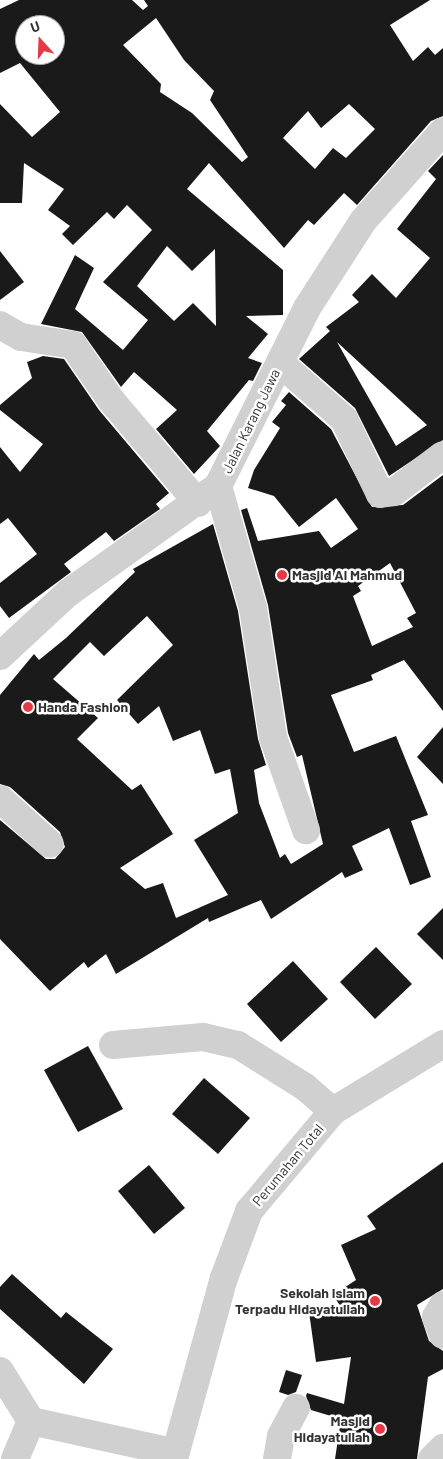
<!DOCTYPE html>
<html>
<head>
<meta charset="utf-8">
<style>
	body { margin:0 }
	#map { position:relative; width:443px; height:1459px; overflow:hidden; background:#fff; font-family:Barlow,sans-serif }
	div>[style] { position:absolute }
	.building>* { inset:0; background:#1a1a1a }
	.minor>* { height:28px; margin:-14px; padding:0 14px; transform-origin:14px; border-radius:14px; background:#d0d0d0 }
	.dots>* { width:14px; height:14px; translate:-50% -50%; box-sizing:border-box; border:2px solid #fff; border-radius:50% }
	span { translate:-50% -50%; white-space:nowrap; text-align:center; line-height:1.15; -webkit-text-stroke:5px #fff; paint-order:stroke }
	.street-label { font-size:14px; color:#333 }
	.poi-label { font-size:14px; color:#333; font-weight:700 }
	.left { translate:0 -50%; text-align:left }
	.right { translate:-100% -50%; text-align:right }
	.north { position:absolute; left:15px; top:15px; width:50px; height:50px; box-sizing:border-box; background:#fff; border:1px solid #adadad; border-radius:50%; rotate:340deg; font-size:14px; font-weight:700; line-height:20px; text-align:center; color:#333 }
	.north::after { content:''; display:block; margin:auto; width:18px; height:22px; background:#e63946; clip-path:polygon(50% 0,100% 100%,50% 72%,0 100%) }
</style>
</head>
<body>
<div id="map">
	<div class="building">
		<div style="clip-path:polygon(evenodd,19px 0,132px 0,143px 10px,148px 6px,144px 0,430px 0,390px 25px,413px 61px,428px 47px,435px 55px,443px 48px,443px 116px,431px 121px,357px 205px,344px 193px,314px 225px,308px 220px,284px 248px,209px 163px,187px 189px,283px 270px,283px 315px,246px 316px,268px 334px,248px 358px,262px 363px,253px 381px,249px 380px,207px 431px,220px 446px,194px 474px,156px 429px,177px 410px,134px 372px,121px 387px,82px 332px,41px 324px,75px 255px,94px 268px,75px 309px,123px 350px,148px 320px,103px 282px,152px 230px,127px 205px,114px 219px,107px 212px,73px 245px,62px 234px,70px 226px,48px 210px,64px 189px,24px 163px,22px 203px,0 203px,0 104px,32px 137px,60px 112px,20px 63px,0 73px,0 9px,19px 0,156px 18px,184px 60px,214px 91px,210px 100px,248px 157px,242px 162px,192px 113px,160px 92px,161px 84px,123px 45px,156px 18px,19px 0,25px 25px,55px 25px,55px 55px,25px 55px,25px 25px,19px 0,349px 104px,375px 129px,346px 158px,333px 148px,315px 169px,283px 138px,308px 111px,321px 128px,349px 104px,19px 0,167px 246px,192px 271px,215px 249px,216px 326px,193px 303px,174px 321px,137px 286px,167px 246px)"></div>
		<div style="clip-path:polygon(evenodd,443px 155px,443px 440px,389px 476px,355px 408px,299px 359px,330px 331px,326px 327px,359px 302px,352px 295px,372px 274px,396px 298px,430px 258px,397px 229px,436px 179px,428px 171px,443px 155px,337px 342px,427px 425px,396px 446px,337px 342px)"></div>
		<div style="clip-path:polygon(0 251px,24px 282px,0 300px)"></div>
		<div style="clip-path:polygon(43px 356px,64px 359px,99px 410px,169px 493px,156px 504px,160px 509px,114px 541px,106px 532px,64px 564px,71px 572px,9px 618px,0 606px,0 583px,37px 554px,8px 518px,0 524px,0 447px,20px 472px,43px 444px,0 410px,0 405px,32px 378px,27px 362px)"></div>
		<div style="clip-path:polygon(evenodd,289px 392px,331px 429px,372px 507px,403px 505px,443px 475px,443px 711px,404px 660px,371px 675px,373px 680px,331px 695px,354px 752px,396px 736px,428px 815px,411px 821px,431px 877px,410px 885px,389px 828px,352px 846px,363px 870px,345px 878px,342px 872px,271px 919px,261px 900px,209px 922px,208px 918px,116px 974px,106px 954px,88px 968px,84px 962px,50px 991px,0 939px,0 820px,46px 859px,55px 859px,65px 847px,60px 832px,10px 787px,0 784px,0 695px,34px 654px,39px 660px,66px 638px,135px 572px,133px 569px,213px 524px,238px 611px,258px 739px,266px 765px,254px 770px,259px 803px,280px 858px,285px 854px,291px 864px,323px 844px,302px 755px,297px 757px,288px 733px,268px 605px,241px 510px,247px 508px,258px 541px,319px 531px,331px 548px,358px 529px,336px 498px,299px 527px,274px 496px,248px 488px,254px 470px,280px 428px,272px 422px,286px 405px,281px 401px,289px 392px,390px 563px,416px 613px,407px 618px,413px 627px,372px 646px,353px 596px,361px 591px,358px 586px,390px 563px,289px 392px,147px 616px,173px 645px,117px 700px,138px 724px,159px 706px,173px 741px,200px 730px,215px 774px,230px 769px,238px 813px,194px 840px,228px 895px,176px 918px,163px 883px,145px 889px,120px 868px,173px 834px,141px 784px,132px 790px,77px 739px,98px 718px,53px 679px,90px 642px,104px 656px,147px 616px)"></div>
		<div style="clip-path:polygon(443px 727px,443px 784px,417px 757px)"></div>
		<div style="clip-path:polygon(443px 908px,443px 960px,417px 934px)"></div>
		<div style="clip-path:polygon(376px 947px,412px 984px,375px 1019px,340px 982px)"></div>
		<div style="clip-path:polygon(293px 961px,328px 999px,281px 1042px,247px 1004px)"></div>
		<div style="clip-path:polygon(88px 1046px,123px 1109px,78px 1132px,44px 1070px)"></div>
		<div style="clip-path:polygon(204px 1078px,250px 1118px,218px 1154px,172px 1114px)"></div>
		<div style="clip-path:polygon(443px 1162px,443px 1289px,417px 1305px,429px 1341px,443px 1351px,443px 1369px,428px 1377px,417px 1459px,335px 1459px,341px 1419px,311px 1410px,306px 1396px,307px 1393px,344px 1404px,351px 1357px,316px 1362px,309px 1312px,341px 1307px,333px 1295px,356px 1280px,341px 1245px,376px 1229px,367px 1216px)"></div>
		<div style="clip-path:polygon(149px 1165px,185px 1208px,154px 1234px,118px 1191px)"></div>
		<div style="clip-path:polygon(12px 1274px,61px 1318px,66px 1312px,113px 1349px,84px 1384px,0 1309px,0 1287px)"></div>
		<div style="clip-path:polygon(286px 1370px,302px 1375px,296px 1392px,288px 1395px,279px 1392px)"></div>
	</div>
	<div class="minor">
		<div style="left:0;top:325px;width:24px;rotate:30deg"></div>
		<div style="left:21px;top:337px;width:53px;rotate:8.7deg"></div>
		<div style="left:73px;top:345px;width:67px;rotate:55.4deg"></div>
		<div style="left:111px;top:400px;width:135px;rotate:49.8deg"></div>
		<div style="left:280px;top:363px;width:85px;rotate:41.2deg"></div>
		<div style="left:344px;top:419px;width:83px;rotate:64.4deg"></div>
		<div style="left:380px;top:494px;width:14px;rotate:-8deg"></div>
		<div style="left:394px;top:492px;width:61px;rotate:-37.1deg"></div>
		<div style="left:218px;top:486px;width:127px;rotate:74deg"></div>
		<div style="left:253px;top:608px;width:131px;rotate:81.2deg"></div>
		<div style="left:273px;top:737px;width:99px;rotate:70.5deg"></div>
		<div style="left:0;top:656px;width:93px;rotate:-42.8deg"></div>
		<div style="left:68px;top:593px;width:184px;rotate:-35.5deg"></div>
		<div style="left:218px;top:486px;width:199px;rotate:-63.4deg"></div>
		<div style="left:307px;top:308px;width:103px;rotate:-57.2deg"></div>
		<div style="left:363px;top:221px;width:120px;rotate:-48.4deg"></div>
		<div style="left:0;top:799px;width:67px;rotate:42deg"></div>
		<div style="left:113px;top:1045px;width:90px;rotate:-5.1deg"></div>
		<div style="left:203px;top:1037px;width:36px;rotate:13deg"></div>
		<div style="left:238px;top:1045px;width:79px;rotate:32.1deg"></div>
		<div style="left:305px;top:1087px;width:37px;rotate:41deg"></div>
		<div style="left:443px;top:1305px;width:14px;rotate:120deg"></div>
		<div style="left:436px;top:1317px;width:19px;rotate:69deg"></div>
		<div style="left:0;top:1371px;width:59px;rotate:58.2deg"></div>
		<div style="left:31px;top:1421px;width:148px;rotate:12.4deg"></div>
		<div style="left:15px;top:1459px;width:41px;rotate:-67.2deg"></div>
		<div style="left:174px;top:1459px;width:188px;rotate:-74.6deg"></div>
		<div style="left:224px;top:1278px;width:72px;rotate:-69.5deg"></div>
		<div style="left:249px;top:1211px;width:131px;rotate:-50deg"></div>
		<div style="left:333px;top:1111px;width:129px;rotate:-31.3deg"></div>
		<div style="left:277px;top:1459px;width:23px;rotate:-80deg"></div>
		<div style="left:281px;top:1436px;width:32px;rotate:-62deg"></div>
		<div style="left:432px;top:1459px;width:16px;rotate:-45deg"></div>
	</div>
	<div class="dots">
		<div style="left:282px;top:575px;background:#e63946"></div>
		<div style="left:28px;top:707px;background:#e63946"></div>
		<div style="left:375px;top:1301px;background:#e63946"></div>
		<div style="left:380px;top:1429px;background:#e63946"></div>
	</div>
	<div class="street-label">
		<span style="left:251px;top:421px;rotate:-64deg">Jalan Karang Jawa</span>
		<span style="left:288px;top:1165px;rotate:-50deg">Perumahan Total</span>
	</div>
	<div class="poi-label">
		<span class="left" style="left:292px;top:575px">Masjid Al Mahmud</span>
		<span class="left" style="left:38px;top:707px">Handa Fashion</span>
		<span class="right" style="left:365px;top:1301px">Sekolah Islam<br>Terpadu Hidayatullah</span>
		<span class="right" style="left:370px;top:1429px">Masjid<br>Hidayatullah</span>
	</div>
	<div class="north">U</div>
</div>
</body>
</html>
